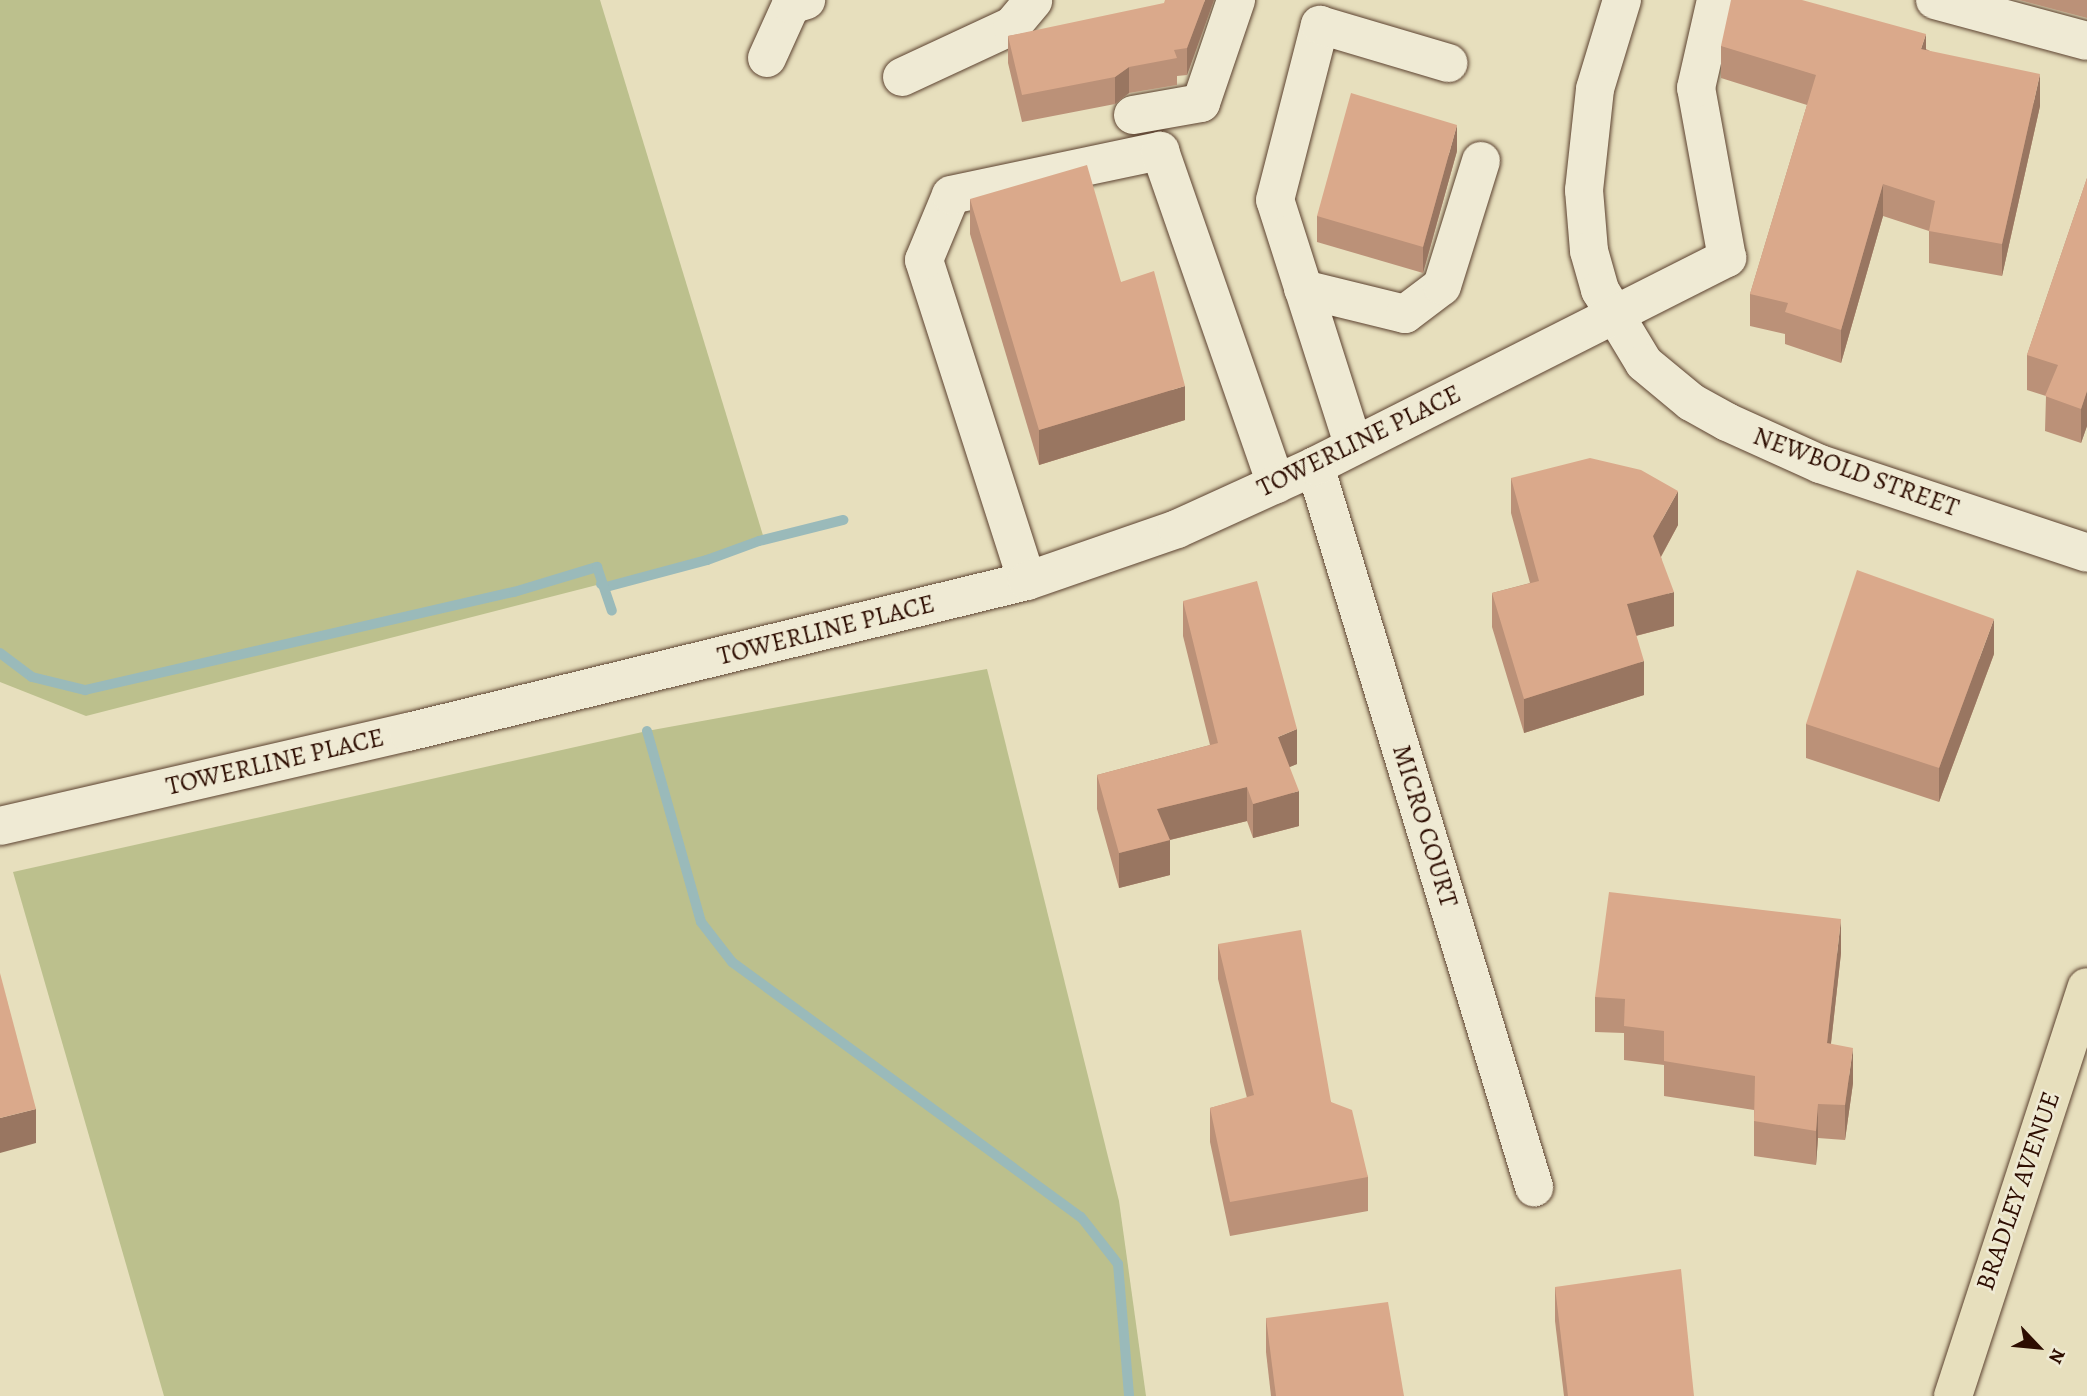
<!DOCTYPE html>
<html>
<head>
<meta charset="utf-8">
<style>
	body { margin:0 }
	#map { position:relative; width:2087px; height:1396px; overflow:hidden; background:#e7dfbd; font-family:Alegreya,serif }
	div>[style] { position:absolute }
	.green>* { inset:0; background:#bcc08d }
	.stream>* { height:10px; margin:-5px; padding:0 5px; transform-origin:5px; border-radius:5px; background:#9ababa }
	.roads { filter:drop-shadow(0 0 2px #5c4230) drop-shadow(0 0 2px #5c4230) }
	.minor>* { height:38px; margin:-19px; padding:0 19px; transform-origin:19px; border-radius:19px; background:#efead4 }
	.major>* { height:38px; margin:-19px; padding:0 19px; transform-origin:19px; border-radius:19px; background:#e7dfbd }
	.wall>* { inset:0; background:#bb9178 }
	.shaded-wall>* { inset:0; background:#997661 }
	.building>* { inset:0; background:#daa98b }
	span { translate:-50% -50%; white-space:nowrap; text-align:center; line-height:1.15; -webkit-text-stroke:5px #efead4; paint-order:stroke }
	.street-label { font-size:26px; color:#2d0d01 }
	.north { position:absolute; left:2003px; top:1312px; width:70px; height:70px; -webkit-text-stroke:5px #efead4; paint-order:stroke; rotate:116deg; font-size:19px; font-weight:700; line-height:28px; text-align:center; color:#2d0d01 }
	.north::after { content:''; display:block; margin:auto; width:24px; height:32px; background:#2d0d01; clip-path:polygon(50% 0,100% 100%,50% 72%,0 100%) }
</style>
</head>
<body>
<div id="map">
	<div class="green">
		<div style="clip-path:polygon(0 0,600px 0,765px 542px,86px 716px,0 682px)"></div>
		<div style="clip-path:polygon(987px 669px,1119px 1201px,1146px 1396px,164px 1396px,13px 872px,647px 731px)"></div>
	</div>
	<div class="stream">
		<div style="left:601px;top:584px;width:6px;rotate:31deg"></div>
		<div style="left:606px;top:587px;width:105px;rotate:-15deg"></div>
		<div style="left:707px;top:560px;width:55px;rotate:-20.1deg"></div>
		<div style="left:759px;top:541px;width:87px;rotate:-14deg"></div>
		<div style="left:0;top:653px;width:40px;rotate:37deg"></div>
		<div style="left:32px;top:677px;width:55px;rotate:13.8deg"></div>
		<div style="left:85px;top:690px;width:440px;rotate:-12.9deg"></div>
		<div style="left:514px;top:592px;width:87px;rotate:-16.8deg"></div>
		<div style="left:597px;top:567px;width:46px;rotate:71.2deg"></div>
		<div style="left:647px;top:731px;width:198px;rotate:74.2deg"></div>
		<div style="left:701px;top:922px;width:51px;rotate:52.2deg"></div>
		<div style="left:732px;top:962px;width:432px;rotate:36.2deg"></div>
		<div style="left:1081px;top:1217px;width:60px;rotate:51.8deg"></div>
		<div style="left:1118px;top:1264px;width:132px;rotate:85.2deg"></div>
	</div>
	<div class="roads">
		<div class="minor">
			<div style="left:1622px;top:0;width:93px;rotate:106.9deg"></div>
			<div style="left:1595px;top:89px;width:102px;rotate:96.2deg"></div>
			<div style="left:1584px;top:190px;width:61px;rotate:85.3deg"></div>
			<div style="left:1589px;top:251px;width:41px;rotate:74.2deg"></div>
			<div style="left:1600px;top:290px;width:85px;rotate:58.9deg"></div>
			<div style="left:1644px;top:363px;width:61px;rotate:39.7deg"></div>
			<div style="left:1691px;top:402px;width:41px;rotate:29.1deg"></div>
			<div style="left:1727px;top:422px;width:102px;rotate:24.3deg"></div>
			<div style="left:1820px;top:464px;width:281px;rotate:18.4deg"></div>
			<div style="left:1935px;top:0;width:157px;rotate:15.1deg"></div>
			<div style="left:767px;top:58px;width:58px;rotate:-65.6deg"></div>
			<div style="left:791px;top:5px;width:16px;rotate:-18deg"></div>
			<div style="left:902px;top:77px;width:121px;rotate:-24.9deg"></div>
			<div style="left:1012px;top:26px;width:33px;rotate:-50deg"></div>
			<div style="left:1133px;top:115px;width:69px;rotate:-10deg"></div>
			<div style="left:1201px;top:103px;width:109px;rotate:-71.2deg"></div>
			<div style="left:1303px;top:289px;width:105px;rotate:13.8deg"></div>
			<div style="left:1405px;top:314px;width:46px;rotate:-37.1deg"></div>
			<div style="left:1442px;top:286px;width:131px;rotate:-72.7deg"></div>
			<div style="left:1353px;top:444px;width:256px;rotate:-107.7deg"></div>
			<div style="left:1275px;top:200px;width:181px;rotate:-75.6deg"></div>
			<div style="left:1320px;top:25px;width:134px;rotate:16.5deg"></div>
			<div style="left:1315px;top:466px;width:754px;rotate:73.1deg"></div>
			<div style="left:1027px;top:581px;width:337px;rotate:-107.8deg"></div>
			<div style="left:924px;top:260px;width:70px;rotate:-67.4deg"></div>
			<div style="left:951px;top:195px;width:214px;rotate:-11.9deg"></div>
			<div style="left:1160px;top:151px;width:353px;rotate:70.8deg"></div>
			<div style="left:0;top:826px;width:419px;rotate:-13deg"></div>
			<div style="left:408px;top:732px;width:637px;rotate:-13.71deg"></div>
			<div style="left:1027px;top:581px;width:159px;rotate:-19.1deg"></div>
			<div style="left:1177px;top:529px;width:152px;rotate:-24.5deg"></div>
			<div style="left:1315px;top:466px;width:462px;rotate:-26.8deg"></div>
			<div style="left:1727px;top:258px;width:173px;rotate:-100.3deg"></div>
			<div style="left:1696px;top:88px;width:90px;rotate:-77.2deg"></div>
		</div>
		<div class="major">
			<div style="left:1953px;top:1396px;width:430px;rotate:-71.9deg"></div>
		</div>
	</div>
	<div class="wall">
		<div style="clip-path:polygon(1214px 0,1187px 75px,1177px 76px,1177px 85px,1129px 93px,1115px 104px,1022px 122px,1008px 63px,1008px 36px)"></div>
		<div style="clip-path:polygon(2019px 0,2087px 0,2087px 18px)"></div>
		<div style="clip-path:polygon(1721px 46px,1926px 49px,2040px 106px,2002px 276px,1929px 263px,1929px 231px,1883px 216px,1841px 363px,1785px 344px,1785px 334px,1750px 326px,1750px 294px,1807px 105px,1721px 78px)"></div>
		<div style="clip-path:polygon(1457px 151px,1423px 273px,1317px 242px,1317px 216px)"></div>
		<div style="clip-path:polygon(2087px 178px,2087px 426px,2081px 443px,2045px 431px,2046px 396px,2027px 390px,2027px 355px)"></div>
		<div style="clip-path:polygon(970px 199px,1121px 282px,1185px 420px,1039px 465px,970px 234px)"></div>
		<div style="clip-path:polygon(1511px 478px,1678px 525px,1661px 557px,1674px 626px,1636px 636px,1644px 695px,1524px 733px,1492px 627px,1492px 593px,1530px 583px,1511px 513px)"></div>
		<div style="clip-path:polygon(1183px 601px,1297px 764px,1289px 767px,1299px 826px,1253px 838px,1247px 821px,1170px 840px,1170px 875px,1119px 888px,1097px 809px,1097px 775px,1210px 745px,1183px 636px)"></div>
		<div style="clip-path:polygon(1994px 654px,1939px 802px,1806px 758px,1806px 724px)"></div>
		<div style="clip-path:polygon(1218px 944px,1331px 1102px,1368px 1177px,1368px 1211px,1230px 1236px,1210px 1142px,1210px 1108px,1247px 1098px,1218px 979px)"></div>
		<div style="clip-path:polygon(1841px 953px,1831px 1044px,1853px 1083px,1845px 1140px,1818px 1138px,1816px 1165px,1754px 1156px,1754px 1110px,1664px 1096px,1664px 1065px,1624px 1060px,1624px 1033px,1595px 1032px,1595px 997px)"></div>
		<div style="clip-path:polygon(1555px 1287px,1694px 1396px,1564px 1396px,1555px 1321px)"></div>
		<div style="clip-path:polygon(1266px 1318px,1404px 1396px,1271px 1396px,1266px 1352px)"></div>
	</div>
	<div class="shaded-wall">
		<div style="clip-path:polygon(1205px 0,1214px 0,1187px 75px,1187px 48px)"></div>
		<div style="clip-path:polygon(1926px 34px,1926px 67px,1921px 49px)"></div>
		<div style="clip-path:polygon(1129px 67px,1129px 93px,1115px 104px,1115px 77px)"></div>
		<div style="clip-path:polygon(2040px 74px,2040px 106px,2002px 276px,2002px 244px)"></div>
		<div style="clip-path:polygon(1457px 125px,1457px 151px,1423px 273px,1423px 247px)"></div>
		<div style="clip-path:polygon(1883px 184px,1883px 216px,1841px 363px,1841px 330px)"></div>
		<div style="clip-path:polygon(1185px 386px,1185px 420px,1039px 465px,1039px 430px)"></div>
		<div style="clip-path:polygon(2087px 391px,2087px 426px,2081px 443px,2081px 409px)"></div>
		<div style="clip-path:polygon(1678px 491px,1678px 525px,1653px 571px,1653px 536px)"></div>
		<div style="clip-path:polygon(1674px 592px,1674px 626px,1627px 638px,1627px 604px)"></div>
		<div style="clip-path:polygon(1994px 619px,1994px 654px,1939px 802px,1939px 768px)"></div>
		<div style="clip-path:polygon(1644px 661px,1644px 695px,1524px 733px,1524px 699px)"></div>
		<div style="clip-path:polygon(1297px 729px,1297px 764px,1278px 772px,1278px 737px)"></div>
		<div style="clip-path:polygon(1247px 787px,1247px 821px,1157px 843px,1157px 809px)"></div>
		<div style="clip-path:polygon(1299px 791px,1299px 826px,1253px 838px,1253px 804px)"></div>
		<div style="clip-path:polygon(1170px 840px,1170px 875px,1119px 888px,1119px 853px)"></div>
		<div style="clip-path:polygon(1841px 919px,1841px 953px,1827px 1078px,1827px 1043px)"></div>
		<div style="clip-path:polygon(1853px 1048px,1853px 1083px,1845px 1140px,1845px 1105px)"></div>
		<div style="clip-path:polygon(1818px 1104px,1818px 1138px,1816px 1165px,1816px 1131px)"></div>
		<div style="clip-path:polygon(36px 1109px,36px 1143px,0 1153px,0 1118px)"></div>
	</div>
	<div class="building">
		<div style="clip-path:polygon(1165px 0,1205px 0,1187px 48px,1174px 50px,1177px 58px,1129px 67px,1115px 77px,1022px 95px,1008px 36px,1164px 3px)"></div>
		<div style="clip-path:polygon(1731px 0,1802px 0,1926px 34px,1921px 49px,2040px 74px,2002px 244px,1929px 231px,1935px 201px,1883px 184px,1841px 330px,1785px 312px,1788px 303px,1750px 294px,1816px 75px,1721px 46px)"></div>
		<div style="clip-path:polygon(1351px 93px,1457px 125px,1423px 247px,1317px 216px)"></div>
		<div style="clip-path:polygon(1087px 165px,1121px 282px,1154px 271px,1185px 386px,1039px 430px,970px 199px)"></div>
		<div style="clip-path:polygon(2087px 178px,2087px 391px,2081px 409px,2045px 396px,2058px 365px,2027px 355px)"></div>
		<div style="clip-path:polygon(1590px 458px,1641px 470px,1678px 491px,1653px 536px,1674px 592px,1627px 604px,1644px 661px,1524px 699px,1492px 593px,1539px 581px,1511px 478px)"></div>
		<div style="clip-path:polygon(1857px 570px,1994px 619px,1939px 768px,1806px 724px)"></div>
		<div style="clip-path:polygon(1257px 581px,1297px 729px,1278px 737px,1299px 791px,1253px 804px,1247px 787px,1157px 809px,1170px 840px,1119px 853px,1097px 775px,1218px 743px,1183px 601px)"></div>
		<div style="clip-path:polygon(1609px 892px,1841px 919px,1827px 1043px,1853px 1048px,1845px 1105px,1818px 1104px,1816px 1131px,1754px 1121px,1755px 1076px,1664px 1061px,1664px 1031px,1624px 1026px,1625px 999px,1595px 997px)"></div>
		<div style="clip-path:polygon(1301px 930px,1331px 1102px,1352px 1110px,1368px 1177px,1230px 1202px,1210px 1108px,1254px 1095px,1218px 944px)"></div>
		<div style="clip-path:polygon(0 973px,36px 1109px,0 1118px)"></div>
		<div style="clip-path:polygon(1681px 1269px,1694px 1396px,1568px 1396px,1555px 1287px)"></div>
		<div style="clip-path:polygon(1388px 1302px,1404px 1396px,1276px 1396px,1266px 1318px)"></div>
	</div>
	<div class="street-label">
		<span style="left:1359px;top:441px;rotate:-26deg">TOWERLINE PLACE</span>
		<span style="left:1856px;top:472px;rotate:20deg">NEWBOLD STREET</span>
		<span style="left:826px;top:630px;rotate:-14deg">TOWERLINE PLACE</span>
		<span style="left:275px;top:762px;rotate:-13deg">TOWERLINE PLACE</span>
		<span style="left:1425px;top:826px;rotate:73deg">MICRO COURT</span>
		<span style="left:2018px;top:1191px;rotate:-71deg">BRADLEY AVENUE</span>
	</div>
	<div class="north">N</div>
</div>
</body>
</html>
